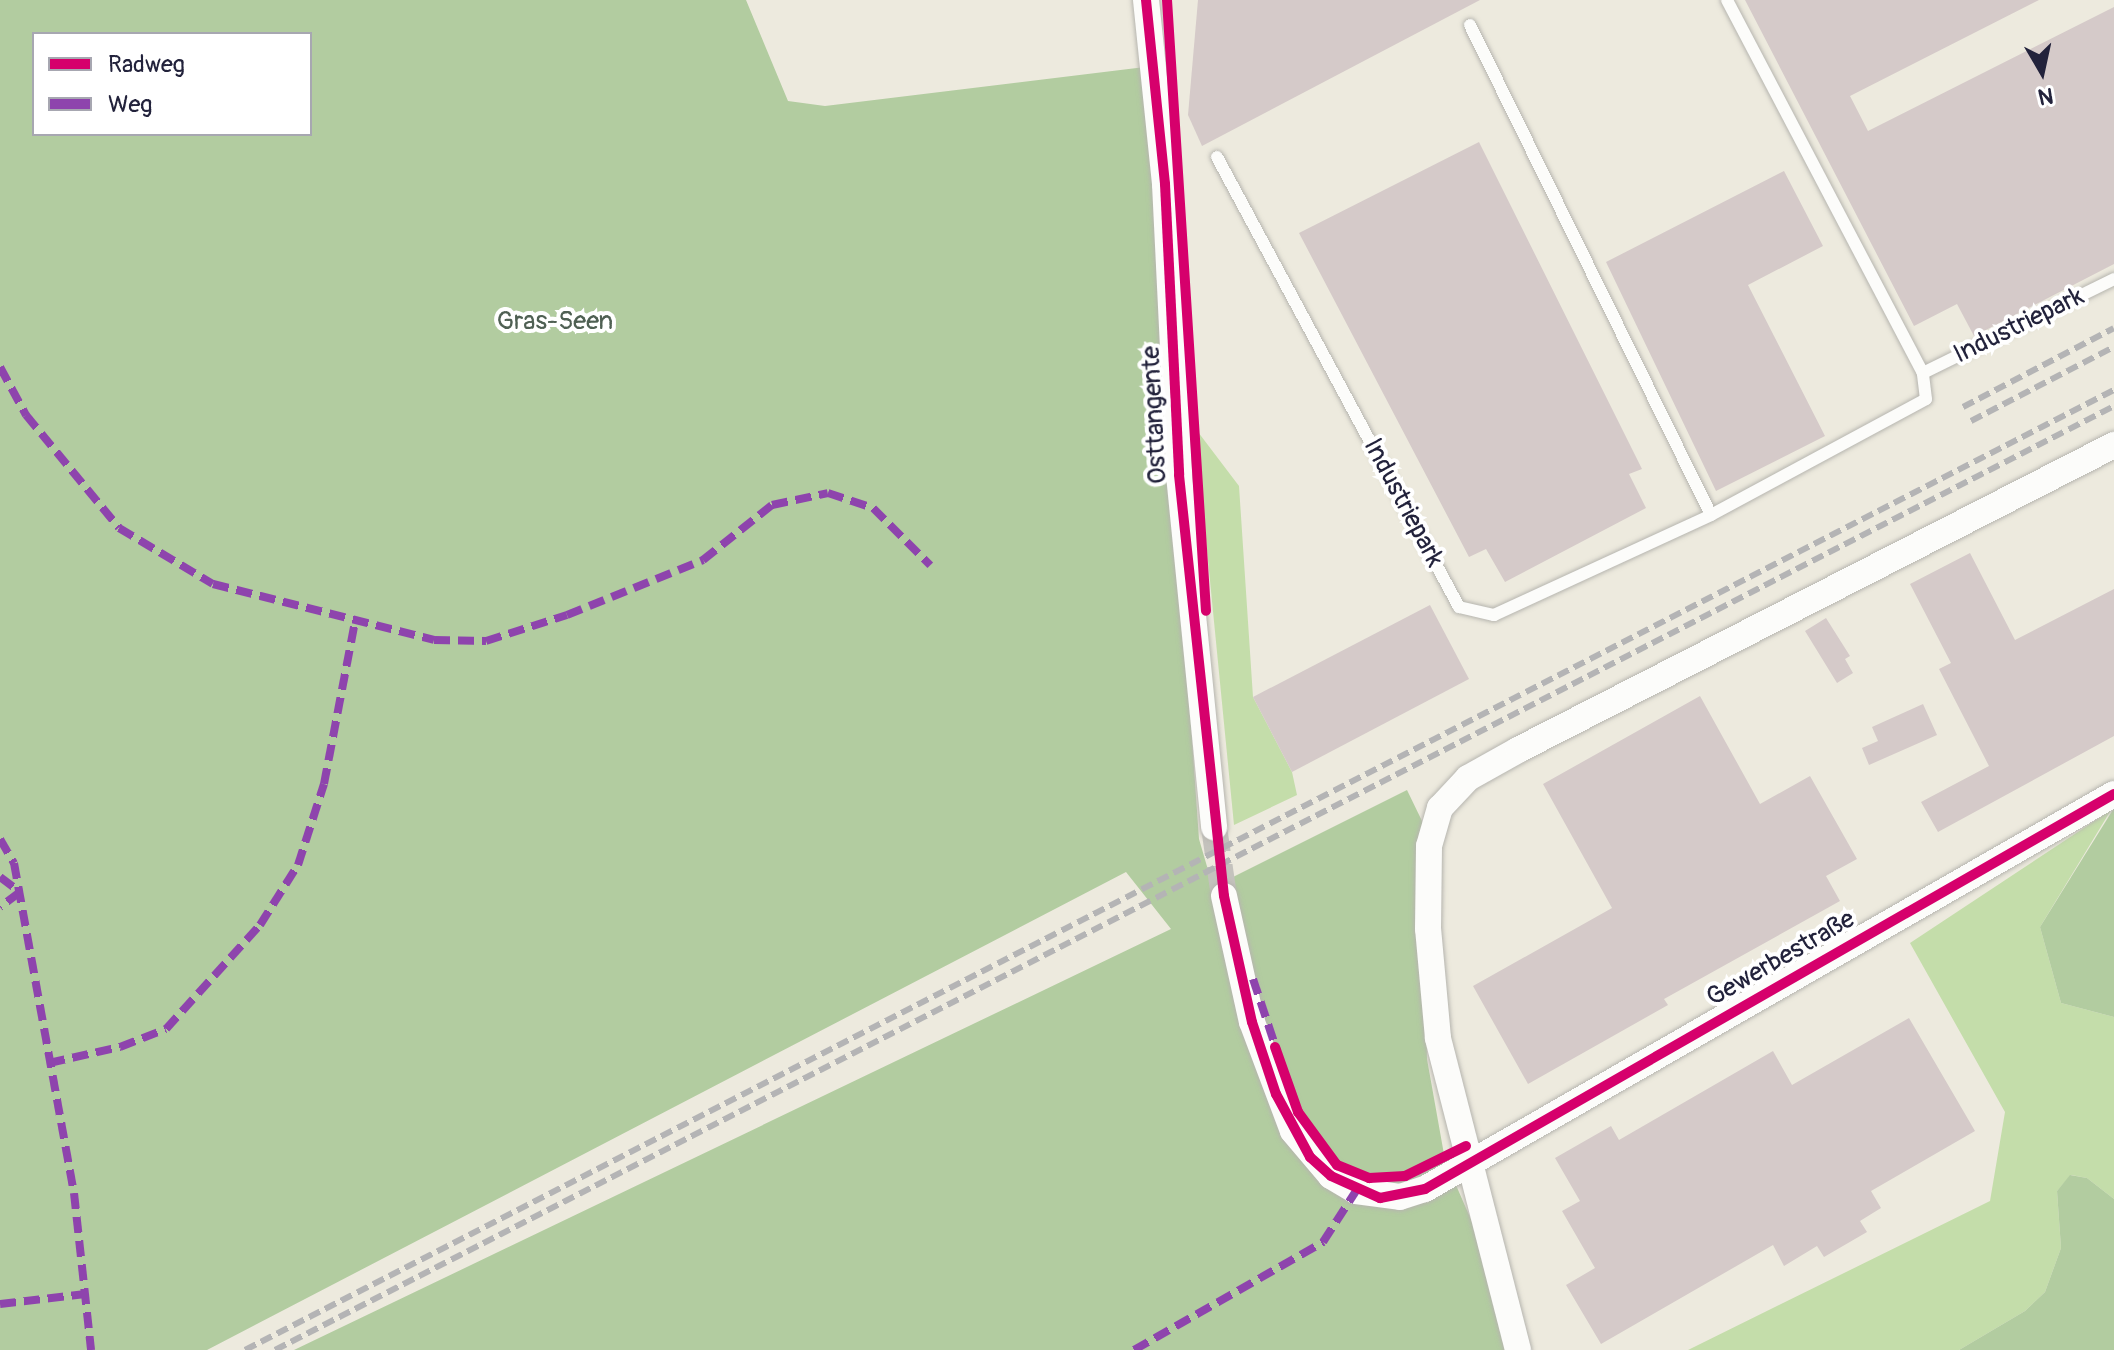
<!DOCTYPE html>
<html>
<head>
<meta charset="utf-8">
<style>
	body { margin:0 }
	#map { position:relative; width:2114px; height:1350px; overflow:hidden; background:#edeade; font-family:Pangolin,sans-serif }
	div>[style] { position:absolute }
	.green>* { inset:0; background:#c4ddaa }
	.forest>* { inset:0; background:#b2cca0 }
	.building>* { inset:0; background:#d5cac9 }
	.minor-tunnel>* { height:26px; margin-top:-13px; transform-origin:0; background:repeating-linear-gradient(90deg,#c4c2bd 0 26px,transparent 0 39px) }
	.roads { filter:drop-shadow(0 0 2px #b6b5af) drop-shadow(0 0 2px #b6b5af) }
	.service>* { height:12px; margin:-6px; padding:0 6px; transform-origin:6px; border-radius:6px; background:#fcfcfa }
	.minor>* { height:26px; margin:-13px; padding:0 13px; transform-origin:13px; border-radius:13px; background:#fcfcfa }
	.rail>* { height:6px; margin-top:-3px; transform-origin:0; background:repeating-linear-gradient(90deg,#b4b4b5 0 12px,transparent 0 18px) }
	.quiet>* { height:8px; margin-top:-4px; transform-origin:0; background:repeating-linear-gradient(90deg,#8e44ad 0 16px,transparent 0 24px) }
	.cycleway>* { height:10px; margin:-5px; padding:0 5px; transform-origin:5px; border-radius:5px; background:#d6006c }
	span { translate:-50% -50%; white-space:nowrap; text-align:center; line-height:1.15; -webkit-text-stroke:8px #fff; paint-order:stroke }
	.park-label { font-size:26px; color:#4f6053 }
	.street-label { font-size:26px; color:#22223b }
	.legend { position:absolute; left:32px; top:32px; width:280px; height:104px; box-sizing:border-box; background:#fff; border:2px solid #a7a7b1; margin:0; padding:10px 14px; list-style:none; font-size:24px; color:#22223b }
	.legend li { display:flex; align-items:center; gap:16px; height:40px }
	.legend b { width:40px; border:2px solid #a7a7b1 }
	.north { position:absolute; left:2002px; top:32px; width:80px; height:80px; -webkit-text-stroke:6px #fff; paint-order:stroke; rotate:171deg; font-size:22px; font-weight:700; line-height:32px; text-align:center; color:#22223b }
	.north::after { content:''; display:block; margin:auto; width:28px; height:36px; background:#22223b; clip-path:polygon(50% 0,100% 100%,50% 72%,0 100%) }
</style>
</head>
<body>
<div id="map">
	<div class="green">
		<div style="clip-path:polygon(1195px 428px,1239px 486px,1253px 697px,1292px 772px,1297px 795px,1234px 825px)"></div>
		<div style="clip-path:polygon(2111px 810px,2040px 927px,2061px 1003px,2114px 1017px,2114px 1199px,2087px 1178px,2071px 1175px,2057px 1191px,2061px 1248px,2045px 1292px,2025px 1311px,1959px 1350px,1688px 1350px,1990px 1201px,2005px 1112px,1910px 943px)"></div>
	</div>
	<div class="forest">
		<div style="clip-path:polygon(evenodd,0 0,746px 0,788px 101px,825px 106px,1145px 67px,1199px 839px,1213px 887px,1407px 790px,1422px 821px,1427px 1059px,1445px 1160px,1528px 1350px,294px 1350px,1171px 929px,1126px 872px,207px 1350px,0 1350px,0 0,34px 34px,310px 34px,310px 134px,34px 134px,34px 34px)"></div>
		<div style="clip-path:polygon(2114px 808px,2114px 1017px,2061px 1003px,2040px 927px)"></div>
		<div style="clip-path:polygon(2070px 1175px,2087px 1178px,2114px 1199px,2114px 1350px,1959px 1350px,2025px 1311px,2045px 1292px,2061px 1248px,2057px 1191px)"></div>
	</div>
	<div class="building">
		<div style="clip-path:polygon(1198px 0,1480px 0,1202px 146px,1188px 115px)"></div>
		<div style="clip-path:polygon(1745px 0,2039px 0,1850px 96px,1868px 131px,2114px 7px,2114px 264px,1974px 336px,1957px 304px,1914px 326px)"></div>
		<div style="clip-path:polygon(1479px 142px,1642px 469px,1629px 474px,1646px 508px,1505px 582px,1486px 549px,1469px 557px,1299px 233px)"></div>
		<div style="clip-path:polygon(1784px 171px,1823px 246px,1748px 285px,1825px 436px,1716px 491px,1606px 262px)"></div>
		<div style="clip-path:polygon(1970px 553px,2015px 640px,2114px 589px,2114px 736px,1938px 832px,1921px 802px,1989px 766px,1939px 669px,1951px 663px,1910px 584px)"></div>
		<div style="clip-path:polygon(1430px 605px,1469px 679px,1292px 772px,1253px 697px)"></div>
		<div style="clip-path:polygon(1826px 618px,1850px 656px,1845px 659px,1853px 673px,1837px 683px,1805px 631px)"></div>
		<div style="clip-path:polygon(1700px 696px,1760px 804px,1810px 776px,1857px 859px,1826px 876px,1840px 901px,1664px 999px,1668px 1005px,1528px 1084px,1473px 986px,1612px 908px,1543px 784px)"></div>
		<div style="clip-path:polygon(1923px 704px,1937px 735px,1869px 765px,1862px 748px,1878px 741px,1872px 727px)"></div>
		<div style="clip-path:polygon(1909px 1018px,1975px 1131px,1871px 1191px,1881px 1208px,1860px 1221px,1867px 1232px,1824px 1257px,1817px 1246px,1784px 1266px,1773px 1245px,1601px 1344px,1566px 1285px,1595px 1268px,1562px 1211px,1580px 1201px,1555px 1158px,1611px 1126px,1619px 1140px,1773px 1051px,1792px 1085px)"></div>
	</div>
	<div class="minor-tunnel">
		<div style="left:1214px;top:827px;width:70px;rotate:81.8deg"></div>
	</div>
	<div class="roads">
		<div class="service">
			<div style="left:1727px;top:0;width:421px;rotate:62.3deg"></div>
			<div style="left:1470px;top:25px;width:546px;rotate:63.81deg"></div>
			<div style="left:1711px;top:515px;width:244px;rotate:-28.3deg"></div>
			<div style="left:1926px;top:399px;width:26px;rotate:-97deg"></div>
			<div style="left:1923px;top:373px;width:213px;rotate:-26.2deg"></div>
			<div style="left:1217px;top:157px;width:511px;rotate:61.73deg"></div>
			<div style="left:1459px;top:607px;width:36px;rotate:13deg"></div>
			<div style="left:1494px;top:615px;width:239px;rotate:-24.7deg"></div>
		</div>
		<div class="minor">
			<div style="left:1146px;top:0;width:185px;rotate:84.1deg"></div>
			<div style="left:1165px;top:184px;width:291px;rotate:87.2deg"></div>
			<div style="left:1179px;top:475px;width:354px;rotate:84.3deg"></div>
			<div style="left:1224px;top:896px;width:129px;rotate:77.5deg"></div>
			<div style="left:1252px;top:1022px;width:116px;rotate:69.4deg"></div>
			<div style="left:1293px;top:1131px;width:59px;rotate:49.8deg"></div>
			<div style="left:1331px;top:1176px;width:29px;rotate:31deg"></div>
			<div style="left:1356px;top:1191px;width:44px;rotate:7.8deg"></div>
			<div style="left:1400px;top:1197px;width:26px;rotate:-18deg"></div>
			<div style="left:1425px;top:1189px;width:794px;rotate:-29.83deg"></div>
			<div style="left:1518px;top:1350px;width:322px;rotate:-104.4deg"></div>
			<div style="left:1438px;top:1038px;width:109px;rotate:-95.2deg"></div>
			<div style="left:1428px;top:929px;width:83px;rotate:-89.3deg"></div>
			<div style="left:1429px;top:846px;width:40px;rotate:-74deg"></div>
			<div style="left:1440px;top:808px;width:41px;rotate:-47deg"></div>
			<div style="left:1468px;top:778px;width:57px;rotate:-29.2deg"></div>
			<div style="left:1518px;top:750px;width:670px;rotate:-27.1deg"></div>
		</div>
	</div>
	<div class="rail">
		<div style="left:1963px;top:407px;width:170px;rotate:-27.6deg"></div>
		<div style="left:1971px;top:421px;width:161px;rotate:-27.4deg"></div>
		<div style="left:245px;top:1350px;width:2101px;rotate:-27.19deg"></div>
		<div style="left:275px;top:1350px;width:2067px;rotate:-27.17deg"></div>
	</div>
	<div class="quiet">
		<div style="left:0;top:367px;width:55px;rotate:61.6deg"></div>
		<div style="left:26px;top:415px;width:146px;rotate:50.5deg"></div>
		<div style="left:119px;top:528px;width:109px;rotate:30.8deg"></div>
		<div style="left:213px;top:584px;width:228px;rotate:14.2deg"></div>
		<div style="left:434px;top:640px;width:52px;rotate:1.1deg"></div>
		<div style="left:486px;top:641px;width:85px;rotate:-17.8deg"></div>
		<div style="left:567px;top:615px;width:147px;rotate:-22deg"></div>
		<div style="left:703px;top:560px;width:88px;rotate:-38.6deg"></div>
		<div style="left:772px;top:505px;width:57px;rotate:-12.1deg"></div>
		<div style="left:828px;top:493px;width:47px;rotate:18.4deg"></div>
		<div style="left:873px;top:508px;width:81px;rotate:45deg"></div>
		<div style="left:0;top:839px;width:28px;rotate:60deg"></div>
		<div style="left:14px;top:863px;width:335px;rotate:79.7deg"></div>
		<div style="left:74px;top:1193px;width:158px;rotate:83.8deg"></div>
		<div style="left:0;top:877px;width:25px;rotate:37deg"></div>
		<div style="left:20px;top:892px;width:25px;rotate:143deg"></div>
		<div style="left:1253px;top:979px;width:76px;rotate:71.6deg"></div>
		<div style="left:49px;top:1063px;width:73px;rotate:-12.7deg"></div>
		<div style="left:120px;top:1047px;width:49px;rotate:-21.4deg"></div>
		<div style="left:166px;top:1029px;width:140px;rotate:-47.9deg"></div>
		<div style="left:260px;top:925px;width:71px;rotate:-57.7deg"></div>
		<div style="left:298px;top:865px;width:85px;rotate:-72.2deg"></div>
		<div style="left:324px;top:784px;width:165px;rotate:-79.2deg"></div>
		<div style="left:0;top:1304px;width:86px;rotate:-6.7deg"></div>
		<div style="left:1134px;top:1350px;width:218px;rotate:-29.7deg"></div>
		<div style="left:1323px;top:1242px;width:61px;rotate:-57.1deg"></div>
	</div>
	<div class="cycleway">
		<div style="left:1146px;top:0;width:185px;rotate:84.1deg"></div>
		<div style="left:1165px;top:184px;width:291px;rotate:87.2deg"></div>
		<div style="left:1179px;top:475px;width:423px;rotate:83.9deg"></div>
		<div style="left:1224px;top:896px;width:129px;rotate:77.5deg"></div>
		<div style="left:1252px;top:1022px;width:76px;rotate:71.6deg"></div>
		<div style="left:1276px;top:1094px;width:72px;rotate:61.6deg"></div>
		<div style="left:1310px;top:1157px;width:28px;rotate:42deg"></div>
		<div style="left:1331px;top:1176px;width:54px;rotate:24.2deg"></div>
		<div style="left:1380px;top:1198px;width:46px;rotate:-11.3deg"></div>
		<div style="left:1425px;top:1189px;width:794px;rotate:-29.83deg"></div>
		<div style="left:1167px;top:0;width:612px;rotate:86.35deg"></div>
		<div style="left:1275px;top:1047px;width:69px;rotate:70.5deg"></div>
		<div style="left:1298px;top:1112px;width:66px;rotate:53.7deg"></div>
		<div style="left:1337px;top:1165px;width:35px;rotate:22deg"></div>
		<div style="left:1369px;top:1178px;width:36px;rotate:-3deg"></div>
		<div style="left:1405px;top:1176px;width:68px;rotate:-26.2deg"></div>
	</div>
	<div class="park-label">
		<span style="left:555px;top:322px">Gras-Seen</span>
	</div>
	<div class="street-label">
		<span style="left:2019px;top:326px;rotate:-26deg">Industriepark</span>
		<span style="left:1155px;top:415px;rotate:-93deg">Osttangente</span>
		<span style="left:1403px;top:503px;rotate:62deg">Industriepark</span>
		<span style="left:1781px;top:959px;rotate:-30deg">Gewerbestraße</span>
	</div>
	<ul class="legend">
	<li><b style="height:10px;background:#d6006c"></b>Radweg</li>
	<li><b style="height:10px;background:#8e44ad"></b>Weg</li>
	</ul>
	<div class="north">N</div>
</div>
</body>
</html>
